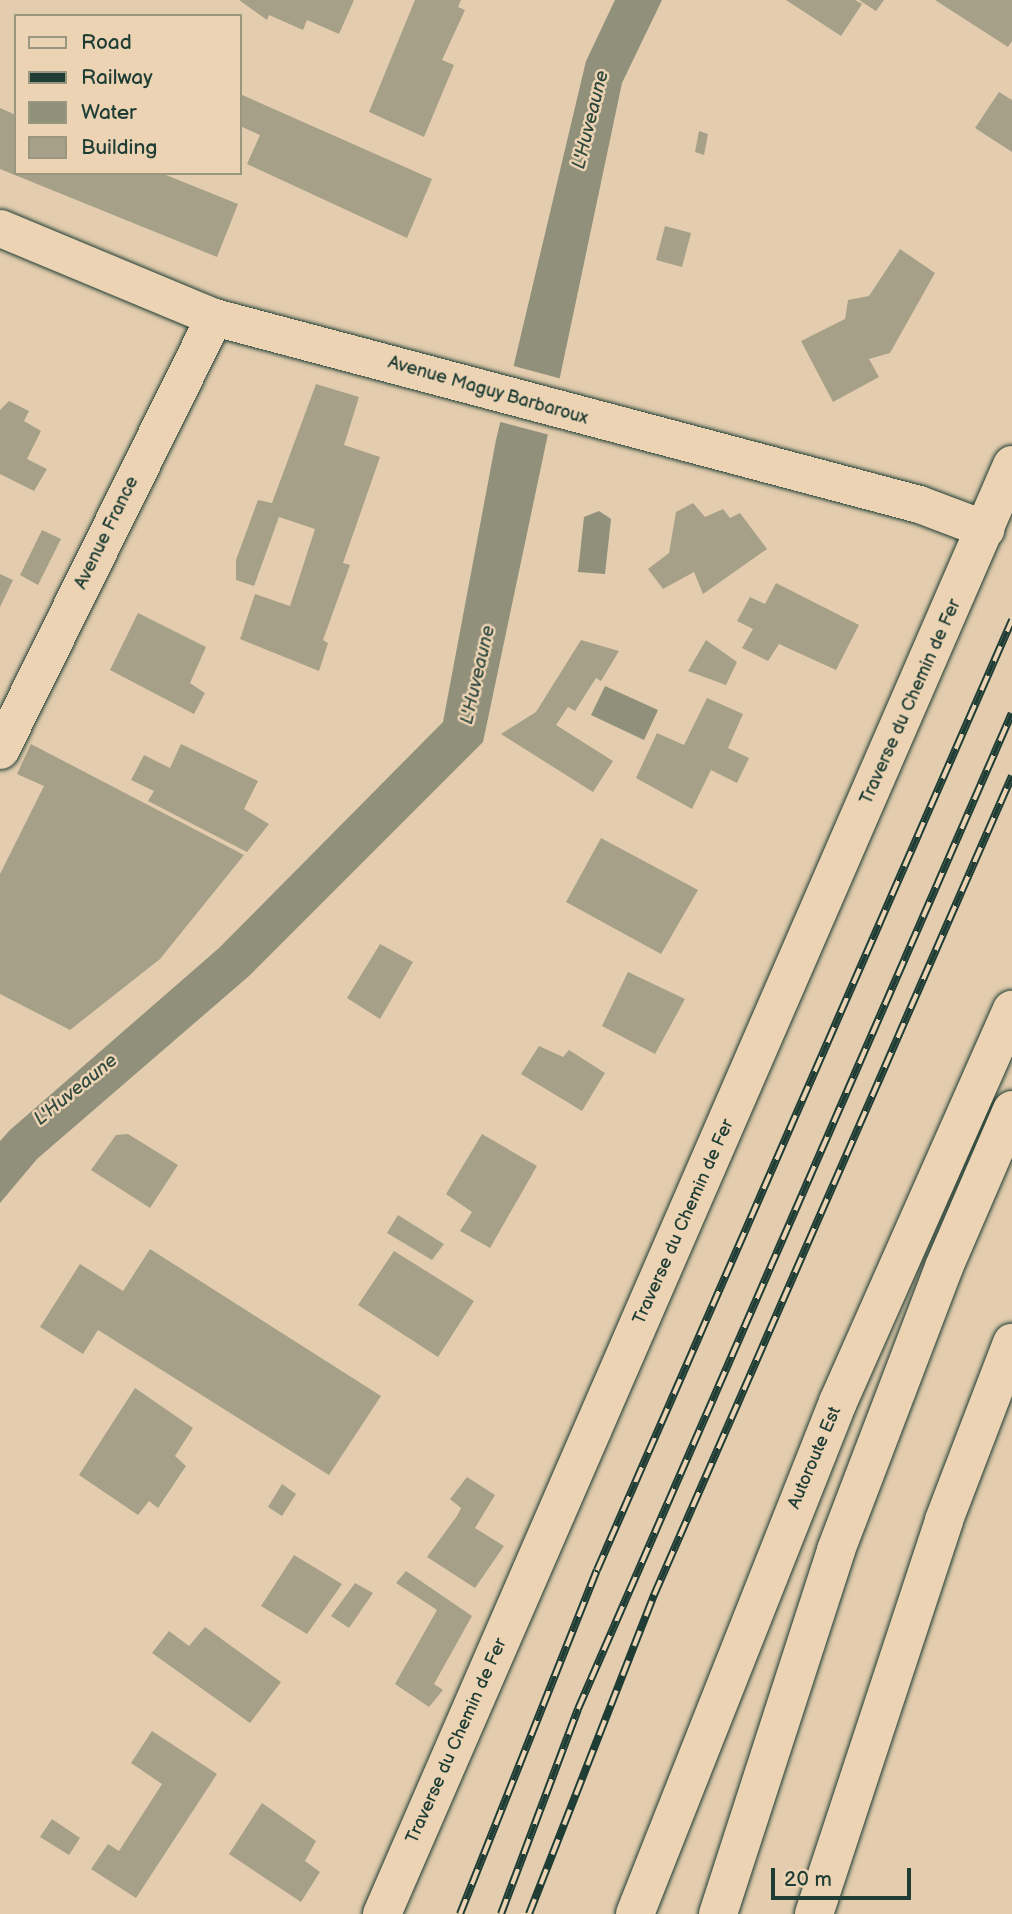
<!DOCTYPE html>
<html>
<head>
<meta charset="utf-8">
<style>
	body { margin:0 }
	#map { position:relative; width:1012px; height:1914px; overflow:hidden; background:#e3cdae; font-family:"Balsamiq Sans",sans-serif }
	div>[style] { position:absolute }
	.water>* { inset:0; background:#90907b }
	.pier>* { inset:0; background:#e3cdae }
	.building>* { inset:0; background:#a6a089 }
	.roads { filter:drop-shadow(0 0 2px #1f3d34) drop-shadow(0 0 2px #1f3d34) }
	.minor>* { height:37px; margin:-18.5px; padding:0 18.5px; transform-origin:18.5px; border-radius:18.5px; background:#ebd3b3 }
	.tertiary>* { height:38px; margin:-19px; padding:0 19px; transform-origin:19px; border-radius:19px; background:#ebd3b3 }
	.motorway>* { height:38px; margin:-19px; padding:0 19px; transform-origin:19px; border-radius:19px; background:#ebd3b3 }
	.rail>* { height:8px; margin-top:-4px; transform-origin:0; background:repeating-linear-gradient(90deg,#ebd3b3 0 16px,#1f3d34 0 32px); box-sizing:border-box; border-block:2px solid #1f3d34 }
	span { translate:-50% -50%; white-space:nowrap; text-align:center; line-height:1.15; -webkit-text-stroke:5px #ebd3b3; paint-order:stroke }
	.street-label { font-size:18px; color:#1f3d34 }
	.water-label { font-size:19px; color:#30493f; font-style:italic }
	.legend { position:absolute; left:14px; top:14px; width:228px; height:161px; box-sizing:border-box; background:#ebd3b3; border:2px solid #999780; margin:0; padding:9px 12px; list-style:none; font-size:21px; color:#1f3d34 }
	.legend li { display:flex; align-items:center; gap:14px; height:35px }
	.legend b { width:35px; border:2px solid #999780 }
	.scale { position:absolute; left:771px; top:1868px; width:140px; height:32px; box-sizing:border-box; border:4px solid #1f3d34; border-top:0; padding-left:9px; font-size:21px; line-height:24px; white-space:nowrap; color:#1f3d34; -webkit-text-stroke:5px #ebd3b3; paint-order:stroke }
</style>
</head>
<body>
<div id="map">
	<div class="water">
		<div style="clip-path:polygon(615px 0,662px 0,622px 83px,483px 742px,249px 976px,37px 1159px,0 1203px,0 1141px,10px 1130px,219px 948px,443px 722px,496px 440px,586px 61px)"></div>
		<div style="clip-path:polygon(599px 511px,611px 519px,605px 574px,578px 572px,584px 517px)"></div>
		<div style="clip-path:polygon(605px 686px,658px 710px,644px 740px,591px 715px)"></div>
	</div>
	<div class="pier">
		<div style="clip-path:polygon(510px 365px,562px 379px,550px 435px,497px 421px)"></div>
	</div>
	<div class="building">
		<div style="clip-path:polygon(239px 0,354px 0,339px 34px,307px 20px,303px 30px,269px 15px,267px 20px)"></div>
		<div style="clip-path:polygon(415px 0,461px 0,458px 7px,465px 10px,442px 60px,454px 65px,424px 137px,369px 112px)"></div>
		<div style="clip-path:polygon(786px 0,855px 0,862px 4px,841px 36px)"></div>
		<div style="clip-path:polygon(859px 0,884px 0,876px 11px)"></div>
		<div style="clip-path:polygon(935px 0,1012px 0,1012px 41px,1008px 47px)"></div>
		<div style="clip-path:polygon(999px 92px,1012px 100px,1012px 152px,975px 128px)"></div>
		<div style="clip-path:polygon(240px 94px,432px 179px,407px 238px,247px 164px,260px 135px,240px 126px)"></div>
		<div style="clip-path:polygon(0 108px,16px 115px,16px 173px,161px 173px,238px 204px,217px 257px,0 169px)"></div>
		<div style="clip-path:polygon(699px 131px,708px 134px,704px 155px,695px 152px)"></div>
		<div style="clip-path:polygon(665px 226px,691px 233px,682px 267px,656px 260px)"></div>
		<div style="clip-path:polygon(900px 249px,935px 273px,890px 353px,869px 359px,879px 377px,833px 402px,801px 341px,845px 319px,848px 300px,869px 296px)"></div>
		<div style="clip-path:polygon(316px 384px,359px 397px,344px 445px,380px 457px,343px 563px,350px 565px,323px 640px,328px 643px,319px 671px,240px 639px,255px 594px,290px 606px,315px 529px,279px 517px,254px 586px,236px 580px,236px 560px,258px 500px,272px 503px)"></div>
		<div style="clip-path:polygon(9px 401px,29px 411px,24px 421px,41px 431px,27px 459px,47px 469px,34px 491px,0 474px,0 410px)"></div>
		<div style="clip-path:polygon(693px 503px,705px 517px,723px 509px,730px 518px,740px 513px,767px 549px,703px 594px,694px 572px,663px 589px,648px 569px,669px 553px,676px 512px)"></div>
		<div style="clip-path:polygon(42px 530px,61px 539px,38px 585px,20px 575px)"></div>
		<div style="clip-path:polygon(0 574px,13px 580px,0 607px)"></div>
		<div style="clip-path:polygon(776px 583px,859px 625px,836px 670px,779px 644px,768px 661px,742px 648px,753px 629px,737px 621px,750px 597px,765px 604px)"></div>
		<div style="clip-path:polygon(138px 613px,206px 647px,190px 683px,205px 693px,194px 714px,110px 670px)"></div>
		<div style="clip-path:polygon(581px 640px,619px 651px,601px 681px,596px 678px,575px 711px,568px 707px,556px 725px,613px 761px,593px 792px,501px 734px,536px 712px)"></div>
		<div style="clip-path:polygon(706px 640px,737px 662px,726px 685px,688px 671px)"></div>
		<div style="clip-path:polygon(707px 698px,743px 714px,728px 748px,749px 758px,737px 783px,711px 770px,692px 809px,636px 778px,657px 733px,684px 745px)"></div>
		<div style="clip-path:polygon(31px 744px,244px 855px,160px 959px,70px 1030px,0 994px,0 874px,44px 786px,17px 774px)"></div>
		<div style="clip-path:polygon(181px 744px,258px 781px,244px 809px,269px 824px,247px 852px,148px 801px,154px 791px,131px 780px,144px 755px,170px 768px)"></div>
		<div style="clip-path:polygon(601px 838px,698px 890px,661px 954px,566px 902px)"></div>
		<div style="clip-path:polygon(380px 944px,413px 962px,380px 1019px,347px 998px)"></div>
		<div style="clip-path:polygon(628px 972px,685px 999px,655px 1054px,602px 1026px)"></div>
		<div style="clip-path:polygon(539px 1046px,563px 1057px,569px 1050px,605px 1073px,582px 1111px,521px 1074px)"></div>
		<div style="clip-path:polygon(128px 1134px,178px 1165px,150px 1208px,91px 1170px,116px 1135px)"></div>
		<div style="clip-path:polygon(482px 1134px,537px 1166px,490px 1248px,460px 1231px,472px 1212px,446px 1194px)"></div>
		<div style="clip-path:polygon(398px 1215px,444px 1244px,432px 1260px,387px 1233px)"></div>
		<div style="clip-path:polygon(150px 1249px,381px 1396px,329px 1475px,98px 1330px,83px 1354px,40px 1327px,80px 1264px,123px 1291px)"></div>
		<div style="clip-path:polygon(394px 1251px,474px 1301px,438px 1357px,358px 1305px)"></div>
		<div style="clip-path:polygon(135px 1388px,193px 1428px,175px 1456px,186px 1466px,158px 1508px,149px 1501px,138px 1515px,79px 1475px)"></div>
		<div style="clip-path:polygon(467px 1477px,495px 1495px,475px 1528px,504px 1546px,475px 1588px,427px 1557px,457px 1516px,461px 1508px,450px 1499px)"></div>
		<div style="clip-path:polygon(282px 1484px,296px 1494px,282px 1516px,268px 1507px)"></div>
		<div style="clip-path:polygon(294px 1555px,342px 1584px,307px 1634px,261px 1606px)"></div>
		<div style="clip-path:polygon(406px 1571px,472px 1616px,434px 1684px,443px 1690px,429px 1707px,395px 1684px,437px 1610px,396px 1583px)"></div>
		<div style="clip-path:polygon(355px 1583px,373px 1593px,349px 1628px,331px 1616px)"></div>
		<div style="clip-path:polygon(205px 1627px,281px 1682px,250px 1723px,152px 1653px,169px 1631px,189px 1646px)"></div>
		<div style="clip-path:polygon(152px 1731px,217px 1774px,136px 1898px,91px 1869px,108px 1844px,119px 1851px,162px 1784px,131px 1763px)"></div>
		<div style="clip-path:polygon(262px 1803px,316px 1841px,305px 1861px,320px 1872px,301px 1902px,229px 1854px)"></div>
		<div style="clip-path:polygon(52px 1819px,80px 1838px,69px 1855px,40px 1837px)"></div>
	</div>
	<div class="roads">
		<div class="minor">
			<div style="left:0;top:228px;width:232px;rotate:22.6deg"></div>
			<div style="left:214px;top:317px;width:729px;rotate:14.86deg"></div>
			<div style="left:919px;top:504px;width:71px;rotate:20.7deg"></div>
			<div style="left:0;top:750px;width:483px;rotate:-63.7deg"></div>
		</div>
		<div class="tertiary">
			<div style="left:382px;top:1914px;width:1580px;rotate:-66.5deg"></div>
		</div>
		<div class="motorway">
			<div style="left:635px;top:1914px;width:551px;rotate:-68.37deg"></div>
			<div style="left:838px;top:1402px;width:429px;rotate:-66.1deg"></div>
			<div style="left:718px;top:1914px;width:383px;rotate:-72deg"></div>
			<div style="left:836px;top:1550px;width:303px;rotate:-69.1deg"></div>
			<div style="left:944px;top:1267px;width:171px;rotate:-66.6deg"></div>
			<div style="left:814px;top:1914px;width:415px;rotate:-71.7deg"></div>
			<div style="left:944px;top:1520px;width:190px;rotate:-69deg"></div>
		</div>
	</div>
	<div class="rail">
		<div style="left:460px;top:1914px;width:370px;rotate:-68.3deg"></div>
		<div style="left:597px;top:1570px;width:1037px;rotate:-66.4deg"></div>
		<div style="left:501px;top:1914px;width:219px;rotate:-69.4deg"></div>
		<div style="left:578px;top:1709px;width:1086px;rotate:-66.46deg"></div>
		<div style="left:529px;top:1914px;width:343px;rotate:-68.6deg"></div>
		<div style="left:654px;top:1595px;width:894px;rotate:-66.39deg"></div>
	</div>
	<div class="street-label">
		<span style="left:488px;top:391px;rotate:16deg">Avenue Maguy Barbaroux</span>
		<span style="left:107px;top:533px;rotate:-64deg">Avenue France</span>
		<span style="left:911px;top:702px;rotate:-66deg">Traverse du Chemin de Fer</span>
		<span style="left:684px;top:1222px;rotate:-66deg">Traverse du Chemin de Fer</span>
		<span style="left:815px;top:1458px;rotate:-67deg">Autoroute Est</span>
		<span style="left:457px;top:1741px;rotate:-66deg">Traverse du Chemin de Fer</span>
	</div>
	<div class="water-label">
		<span style="left:591px;top:120px;rotate:-76deg">L'Huveaune</span>
		<span style="left:478px;top:675px;rotate:-77deg">L'Huveaune</span>
		<span style="left:76px;top:1090px;rotate:-39deg">L'Huveaune</span>
	</div>
	<ul class="legend">
	<li><b style="height:9px;background:#ebd3b3"></b>Road</li>
	<li><b style="height:9px;background:#1f3d34"></b>Railway</li>
	<li><b style="height:19px;background:#90907b"></b>Water</li>
	<li><b style="height:19px;background:#a6a089"></b>Building</li>
	</ul>
	<div class="scale">20 m</div>
</div>
</body>
</html>
